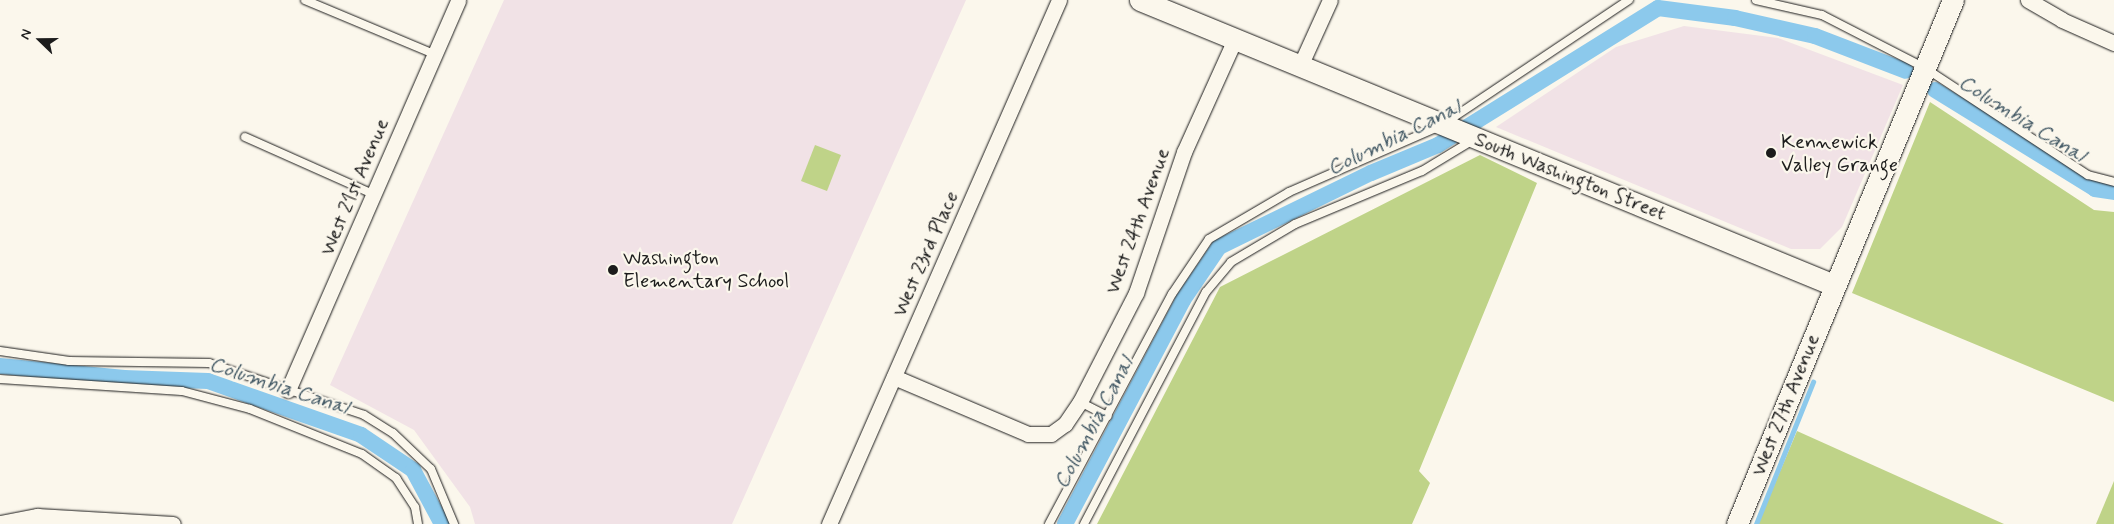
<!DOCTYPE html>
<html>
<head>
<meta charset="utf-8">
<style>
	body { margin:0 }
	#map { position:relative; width:2114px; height:524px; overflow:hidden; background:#fbf7ec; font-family:Mynerve,sans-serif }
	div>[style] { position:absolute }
	.built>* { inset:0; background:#f1e2e6 }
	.green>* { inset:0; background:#bfd388 }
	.stream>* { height:4.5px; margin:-2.25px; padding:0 2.25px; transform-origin:2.25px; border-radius:2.25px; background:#8cc9ec }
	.canal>* { height:16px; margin:-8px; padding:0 8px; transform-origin:8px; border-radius:8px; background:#8cc9ec }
	.roads { filter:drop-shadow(0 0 1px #1c1c1c) drop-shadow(0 0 1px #1c1c1c) }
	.service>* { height:8px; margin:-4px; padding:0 4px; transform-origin:4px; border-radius:4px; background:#fbf7ec }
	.minor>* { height:15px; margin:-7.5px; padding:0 7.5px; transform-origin:7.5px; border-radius:7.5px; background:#fbf7ec }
	.secondary>* { height:21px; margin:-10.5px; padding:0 10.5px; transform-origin:10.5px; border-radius:10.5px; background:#fbf7ec }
	.dots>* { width:14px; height:14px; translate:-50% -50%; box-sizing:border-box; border:2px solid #fbf7ec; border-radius:50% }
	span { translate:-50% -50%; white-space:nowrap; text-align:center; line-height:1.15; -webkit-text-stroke:4.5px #fbf7ec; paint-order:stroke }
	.poi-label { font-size:20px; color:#1c1c1c }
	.left { translate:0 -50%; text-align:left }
	.street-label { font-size:20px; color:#1c1c1c }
	.water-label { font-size:21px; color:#435965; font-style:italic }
	.north { position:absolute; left:15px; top:15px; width:50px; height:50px; -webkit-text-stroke:4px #fbf7ec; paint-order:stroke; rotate:292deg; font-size:14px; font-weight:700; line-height:20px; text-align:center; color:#1c1c1c }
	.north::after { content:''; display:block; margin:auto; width:18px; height:22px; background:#1c1c1c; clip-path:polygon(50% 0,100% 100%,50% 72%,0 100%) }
</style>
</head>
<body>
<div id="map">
	<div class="built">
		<div style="clip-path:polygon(504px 0,966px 0,732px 524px,475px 524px,470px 507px,414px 430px,330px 385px)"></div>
		<div style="clip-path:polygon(1684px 26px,1778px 38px,1903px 85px,1842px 227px,1820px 249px,1791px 249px,1496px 127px,1616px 47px)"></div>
	</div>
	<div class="green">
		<div style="clip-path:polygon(1930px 102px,2094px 210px,2114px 212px,2114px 402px,1852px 293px)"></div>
		<div style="clip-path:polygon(815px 145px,841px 155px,827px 191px,801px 181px)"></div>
		<div style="clip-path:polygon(1480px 155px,1537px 183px,1419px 471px,1430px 483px,1412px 524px,1097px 524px,1220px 287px)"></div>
		<div style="clip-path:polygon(1797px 431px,2004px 524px,1758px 524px)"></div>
		<div style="clip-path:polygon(2114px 481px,2114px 524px,2096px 524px)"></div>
	</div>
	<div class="stream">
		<div style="left:1756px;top:524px;width:153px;rotate:-68.1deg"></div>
	</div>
	<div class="canal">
		<div style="left:1935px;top:90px;width:188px;rotate:31.7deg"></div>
		<div style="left:2095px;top:189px;width:19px;rotate:9deg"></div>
		<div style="left:0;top:366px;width:125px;rotate:5.5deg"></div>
		<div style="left:124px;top:378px;width:84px;rotate:2deg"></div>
		<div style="left:208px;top:381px;width:162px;rotate:19.4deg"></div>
		<div style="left:361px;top:435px;width:63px;rotate:33.9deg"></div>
		<div style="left:413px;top:470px;width:61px;rotate:61.8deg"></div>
		<div style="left:1065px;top:524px;width:253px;rotate:-62.2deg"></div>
		<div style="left:1183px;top:300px;width:64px;rotate:-55.8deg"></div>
		<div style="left:1219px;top:247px;width:169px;rotate:-26deg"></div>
		<div style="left:1371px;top:173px;width:73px;rotate:-22.7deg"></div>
		<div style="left:1438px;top:145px;width:259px;rotate:-31.9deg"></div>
		<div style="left:1658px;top:8px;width:78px;rotate:7.4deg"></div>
		<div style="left:1735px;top:18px;width:82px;rotate:12.7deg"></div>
		<div style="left:1815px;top:36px;width:97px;rotate:21deg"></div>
	</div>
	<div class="roads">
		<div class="service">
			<div style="left:305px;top:0;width:140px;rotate:22.7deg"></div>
			<div style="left:1756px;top:0;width:68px;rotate:12.8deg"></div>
			<div style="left:1822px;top:15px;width:116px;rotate:27.2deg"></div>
			<div style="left:1925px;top:68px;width:195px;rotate:33.3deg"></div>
			<div style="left:2088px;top:175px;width:27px;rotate:15deg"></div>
			<div style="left:245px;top:137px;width:140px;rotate:24deg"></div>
			<div style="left:0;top:351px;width:70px;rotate:8.2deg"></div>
			<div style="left:69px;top:361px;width:140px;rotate:0.8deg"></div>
			<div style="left:209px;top:363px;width:163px;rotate:18.5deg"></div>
			<div style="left:364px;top:415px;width:34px;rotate:32deg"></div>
			<div style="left:393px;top:433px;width:52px;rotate:43.5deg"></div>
			<div style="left:431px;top:469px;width:60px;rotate:67.3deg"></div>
			<div style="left:0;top:379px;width:182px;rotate:3.8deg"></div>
			<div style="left:182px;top:391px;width:70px;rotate:14.8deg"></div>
			<div style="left:250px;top:409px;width:121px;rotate:21.9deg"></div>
			<div style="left:362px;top:454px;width:42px;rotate:35.2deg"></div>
			<div style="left:396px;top:478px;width:35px;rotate:57deg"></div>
			<div style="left:415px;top:507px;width:17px;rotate:80deg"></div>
			<div style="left:1080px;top:402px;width:31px;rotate:27deg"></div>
			<div style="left:1049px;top:524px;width:261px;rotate:-61.9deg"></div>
			<div style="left:1172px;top:294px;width:66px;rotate:-56.1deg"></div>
			<div style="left:1209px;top:239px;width:93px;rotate:-30.4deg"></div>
			<div style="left:1289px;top:192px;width:167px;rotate:-23.6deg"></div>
			<div style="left:1442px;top:125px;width:225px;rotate:-33.8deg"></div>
			<div style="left:1084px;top:524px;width:262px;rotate:-62.3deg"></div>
			<div style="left:1206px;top:292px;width:39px;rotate:-50deg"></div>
			<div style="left:1231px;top:262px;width:74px;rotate:-30.7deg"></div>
			<div style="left:1295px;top:224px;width:138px;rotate:-22.7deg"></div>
			<div style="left:1422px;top:171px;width:60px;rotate:-31.3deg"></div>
		</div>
		<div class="minor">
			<div style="left:2028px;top:0;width:39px;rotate:30deg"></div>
			<div style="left:2062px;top:20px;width:57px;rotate:23.9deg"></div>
			<div style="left:1300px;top:66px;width:72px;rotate:-65.6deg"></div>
			<div style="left:894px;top:377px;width:146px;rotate:23deg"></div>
			<div style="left:1028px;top:434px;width:23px"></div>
			<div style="left:1051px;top:434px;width:17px;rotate:-36deg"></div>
			<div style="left:1065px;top:424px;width:27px;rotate:-56deg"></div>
			<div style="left:1080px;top:402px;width:123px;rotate:-62.8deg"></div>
			<div style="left:1136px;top:293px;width:149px;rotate:-71.2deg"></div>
			<div style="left:1184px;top:152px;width:124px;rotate:-65.7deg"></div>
			<div style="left:288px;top:390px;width:425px;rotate:-66.4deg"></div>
			<div style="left:0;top:523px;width:38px;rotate:-11deg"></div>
			<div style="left:37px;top:516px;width:136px;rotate:3.4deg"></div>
			<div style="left:829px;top:524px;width:572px;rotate:-66.3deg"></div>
		</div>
		<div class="secondary">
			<div style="left:1140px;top:0;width:750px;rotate:22.33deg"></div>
			<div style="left:1737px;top:524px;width:567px;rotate:-67.6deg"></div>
		</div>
	</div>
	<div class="dots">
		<div style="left:1771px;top:153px;background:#1c1c1c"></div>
		<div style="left:613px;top:270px;background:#1c1c1c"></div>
	</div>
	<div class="poi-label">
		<span class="left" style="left:1781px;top:154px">Kennewick<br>Valley Grange</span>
		<span class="left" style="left:623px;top:270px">Washington<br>Elementary School</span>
	</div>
	<div class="street-label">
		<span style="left:1570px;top:177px;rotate:22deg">South Washington Street</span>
		<span style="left:355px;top:187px;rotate:-67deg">West 21st Avenue</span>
		<span style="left:1138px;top:221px;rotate:-70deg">West 24th Avenue</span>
		<span style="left:926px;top:254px;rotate:-66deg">West 23rd Place</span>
		<span style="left:1786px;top:405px;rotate:-68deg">West 27th Avenue</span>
	</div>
	<div class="water-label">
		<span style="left:2022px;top:119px;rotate:32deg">Columbia Canal</span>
		<span style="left:1394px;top:138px;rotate:-26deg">Columbia Canal</span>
		<span style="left:279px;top:386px;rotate:18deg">Columbia Canal</span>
		<span style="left:1094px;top:423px;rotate:-62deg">Columbia Canal</span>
	</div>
	<div class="north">N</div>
</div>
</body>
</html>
